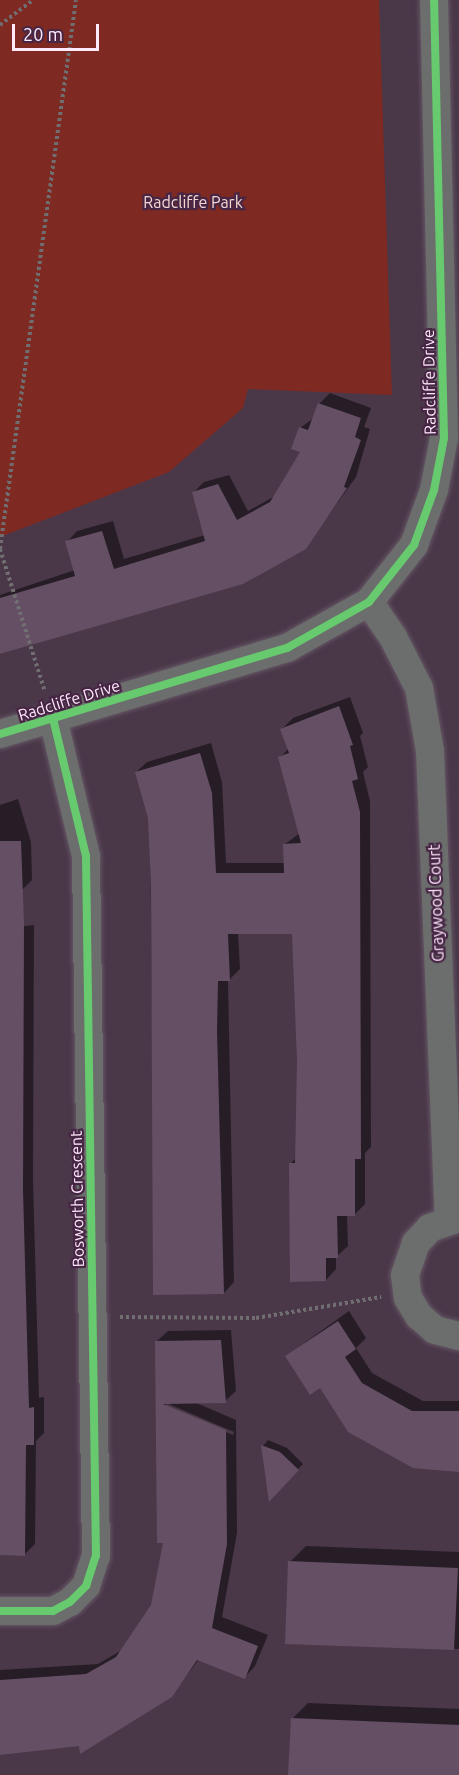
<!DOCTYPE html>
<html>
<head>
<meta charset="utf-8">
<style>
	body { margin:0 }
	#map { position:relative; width:459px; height:1775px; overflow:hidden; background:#4a3849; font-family:Ubuntu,sans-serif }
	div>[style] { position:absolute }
	.green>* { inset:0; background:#7e2922 }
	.shadow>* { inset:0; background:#0007 }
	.building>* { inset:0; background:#654f64 }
	.path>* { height:4px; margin-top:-2px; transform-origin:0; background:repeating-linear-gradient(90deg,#706e70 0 3px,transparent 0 6px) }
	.roads { filter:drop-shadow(0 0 2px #655664) drop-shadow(0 0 2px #655664) }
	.street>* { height:28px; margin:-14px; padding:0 14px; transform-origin:14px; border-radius:14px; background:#6b6e6c }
	.cycleway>* { height:8px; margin:-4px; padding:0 4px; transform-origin:4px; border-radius:4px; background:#67ca6e }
	span { translate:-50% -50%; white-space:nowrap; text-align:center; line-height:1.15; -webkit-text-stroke:4.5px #462644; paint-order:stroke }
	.park-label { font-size:16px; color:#f4d7d2 }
	.street-label { font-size:16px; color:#ffe9fc }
	.scale { position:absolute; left:12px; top:24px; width:87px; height:27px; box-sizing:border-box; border:3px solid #ffe9fc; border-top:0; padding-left:8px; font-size:18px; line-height:21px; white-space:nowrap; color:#ffe9fc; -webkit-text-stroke:4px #462644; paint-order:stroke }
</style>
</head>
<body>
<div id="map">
	<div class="green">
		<div style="clip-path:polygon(0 0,379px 0,392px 395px,248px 389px,243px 408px,169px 472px,0 537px)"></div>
	</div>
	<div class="shadow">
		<div style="clip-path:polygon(330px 393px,371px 408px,364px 427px,370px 429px,356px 477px,305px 548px,242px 583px,0 654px,0 595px,75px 570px,67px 542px,77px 531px,113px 521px,124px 559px,205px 535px,193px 493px,204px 482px,229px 475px,248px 511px,275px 496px,302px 452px,300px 428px,314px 418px,319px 404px)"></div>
		<div style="clip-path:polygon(350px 697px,363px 733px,360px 736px,368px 767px,363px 772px,370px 801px,371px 1147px,365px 1153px,365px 1204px,354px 1215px,347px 1215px,348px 1246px,336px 1257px,336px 1269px,326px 1280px,290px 1164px,296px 1158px,298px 1060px,293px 933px,238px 933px,240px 969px,228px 981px,234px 1282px,224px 1293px,155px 1293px,150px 818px,136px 772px,147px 762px,211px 743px,222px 782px,226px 863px,285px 863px,285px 844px,300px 833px,280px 758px,289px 748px,282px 729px,293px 718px)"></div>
		<div style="clip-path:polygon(18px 799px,31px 842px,32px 880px,21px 891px,0 893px,0 805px)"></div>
		<div style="clip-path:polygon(34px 925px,33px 1179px,39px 1398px,44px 1397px,44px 1433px,36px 1441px,35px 1544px,25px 1554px,0 1554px,0 929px)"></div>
		<div style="clip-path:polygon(349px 1311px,366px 1338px,356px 1348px,372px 1373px,423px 1401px,459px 1401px,459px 1471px,414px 1467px,286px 1356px)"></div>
		<div style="clip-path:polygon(evenodd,231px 1330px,236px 1391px,225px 1401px,194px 1402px,236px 1420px,237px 1533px,222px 1617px,268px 1635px,255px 1666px,245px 1677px,199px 1659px,171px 1696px,80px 1744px,0 1744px,0 1670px,98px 1664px,122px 1650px,153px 1605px,164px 1542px,157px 1341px,168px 1331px,231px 1330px,166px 1403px,234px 1432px,233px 1435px,166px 1407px,166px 1403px)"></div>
		<div style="clip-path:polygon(268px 1440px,287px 1448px,303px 1464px,270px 1499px,263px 1446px)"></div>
		<div style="clip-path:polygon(306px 1546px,459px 1552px,459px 1649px,286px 1642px,290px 1562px)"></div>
		<div style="clip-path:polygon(308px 1703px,459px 1709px,459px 1775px,290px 1775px,292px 1719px)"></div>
	</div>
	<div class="building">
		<div style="clip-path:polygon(318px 403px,361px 418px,355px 437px,361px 440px,344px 487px,347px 488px,306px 549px,243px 584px,0 654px,0 598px,75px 576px,65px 541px,102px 531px,114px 569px,205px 541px,192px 492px,218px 484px,237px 520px,270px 502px,300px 452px,291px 449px,299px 427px,308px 430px)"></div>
		<div style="clip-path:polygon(339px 706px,353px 745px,350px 746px,358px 779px,352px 781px,360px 812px,361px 1159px,355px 1159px,355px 1216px,337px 1216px,338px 1258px,326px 1258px,326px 1281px,290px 1282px,289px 1163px,295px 1163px,297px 1060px,292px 934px,228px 934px,230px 981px,218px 981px,217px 1031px,224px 1294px,153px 1295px,151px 888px,148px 818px,135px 772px,200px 753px,212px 793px,216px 873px,284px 873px,283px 844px,301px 843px,278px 757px,289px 753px,280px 729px)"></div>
		<div style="clip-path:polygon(0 841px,21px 841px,24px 923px,23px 1190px,29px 1408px,34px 1407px,34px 1445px,26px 1445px,25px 1556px,0 1555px)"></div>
		<div style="clip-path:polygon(338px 1321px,356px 1349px,345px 1357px,362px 1383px,412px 1411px,459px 1411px,459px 1472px,413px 1468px,348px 1432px,320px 1388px,310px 1395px,285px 1356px)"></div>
		<div style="clip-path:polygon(221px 1340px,226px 1403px,163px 1404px,226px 1430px,227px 1544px,212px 1628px,258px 1646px,245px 1679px,197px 1660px,172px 1697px,80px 1754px,79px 1746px,0 1755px,0 1680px,86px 1674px,116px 1657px,151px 1605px,163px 1543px,157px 1543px,155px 1341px)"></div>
		<div style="clip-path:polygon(261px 1445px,280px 1452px,299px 1470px,269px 1502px)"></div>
		<div style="clip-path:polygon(288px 1561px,458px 1568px,454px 1650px,285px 1644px)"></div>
		<div style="clip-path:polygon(291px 1718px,459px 1725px,459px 1775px,288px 1775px)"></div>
	</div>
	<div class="path">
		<div style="left:0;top:25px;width:41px;rotate:-37.1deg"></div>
		<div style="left:0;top:549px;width:554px;rotate:-82.12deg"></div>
		<div style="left:0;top:549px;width:150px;rotate:72.5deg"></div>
		<div style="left:120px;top:1317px;width:136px;rotate:0.4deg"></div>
		<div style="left:256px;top:1318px;width:127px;rotate:-9.5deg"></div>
	</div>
	<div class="roads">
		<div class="street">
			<div style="left:369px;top:602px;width:42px;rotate:55.6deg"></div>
			<div style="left:393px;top:637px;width:57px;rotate:63deg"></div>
			<div style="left:419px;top:688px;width:64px;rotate:80.1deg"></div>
			<div style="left:430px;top:751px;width:469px;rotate:87.7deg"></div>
			<div style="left:0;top:734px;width:300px;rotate:-16.7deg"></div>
			<div style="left:287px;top:648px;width:94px;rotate:-29.3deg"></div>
			<div style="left:369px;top:602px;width:73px;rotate:-51.7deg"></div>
			<div style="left:414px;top:545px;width:59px;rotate:-70deg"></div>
			<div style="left:434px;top:490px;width:53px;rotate:-79.1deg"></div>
			<div style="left:444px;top:438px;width:438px;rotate:-91.3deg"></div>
			<div style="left:459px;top:1218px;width:31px;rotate:161deg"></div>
			<div style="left:430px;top:1228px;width:21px;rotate:133deg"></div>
			<div style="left:416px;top:1243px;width:34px;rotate:109deg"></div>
			<div style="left:405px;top:1275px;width:23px;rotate:83deg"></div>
			<div style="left:408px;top:1298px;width:21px;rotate:59deg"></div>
			<div style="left:419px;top:1316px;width:21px;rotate:41deg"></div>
			<div style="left:435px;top:1330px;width:25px;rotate:14deg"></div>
			<div style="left:0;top:1611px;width:53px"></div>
			<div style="left:53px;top:1611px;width:19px;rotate:-28deg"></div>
			<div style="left:70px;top:1602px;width:23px;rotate:-45deg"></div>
			<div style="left:86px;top:1586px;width:32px;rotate:-72deg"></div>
			<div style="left:96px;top:1556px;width:700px;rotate:-90.82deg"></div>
			<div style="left:86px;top:856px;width:141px;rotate:-103.5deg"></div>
		</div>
	</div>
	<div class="cycleway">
		<div style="left:0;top:734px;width:300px;rotate:-16.7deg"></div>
		<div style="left:287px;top:648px;width:94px;rotate:-29.3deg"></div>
		<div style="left:369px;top:602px;width:73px;rotate:-51.7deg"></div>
		<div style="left:414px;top:545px;width:59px;rotate:-70deg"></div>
		<div style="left:434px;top:490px;width:53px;rotate:-79.1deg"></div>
		<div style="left:444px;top:438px;width:438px;rotate:-91.3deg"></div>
		<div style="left:0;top:1611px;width:53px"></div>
		<div style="left:53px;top:1611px;width:19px;rotate:-28deg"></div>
		<div style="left:70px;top:1602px;width:23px;rotate:-45deg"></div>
		<div style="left:86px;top:1586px;width:32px;rotate:-72deg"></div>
		<div style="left:96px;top:1556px;width:700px;rotate:-90.82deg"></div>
		<div style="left:86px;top:856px;width:141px;rotate:-103.5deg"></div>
	</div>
	<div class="park-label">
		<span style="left:193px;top:202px">Radcliffe Park</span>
	</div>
	<div class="street-label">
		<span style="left:429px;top:382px;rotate:-91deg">Radcliffe Drive</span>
		<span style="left:69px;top:700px;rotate:-17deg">Radcliffe Drive</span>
		<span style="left:436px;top:903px;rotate:-92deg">Graywood Court</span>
		<span style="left:77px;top:1199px;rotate:-91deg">Bosworth Crescent</span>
	</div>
	<div class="scale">20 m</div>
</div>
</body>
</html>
